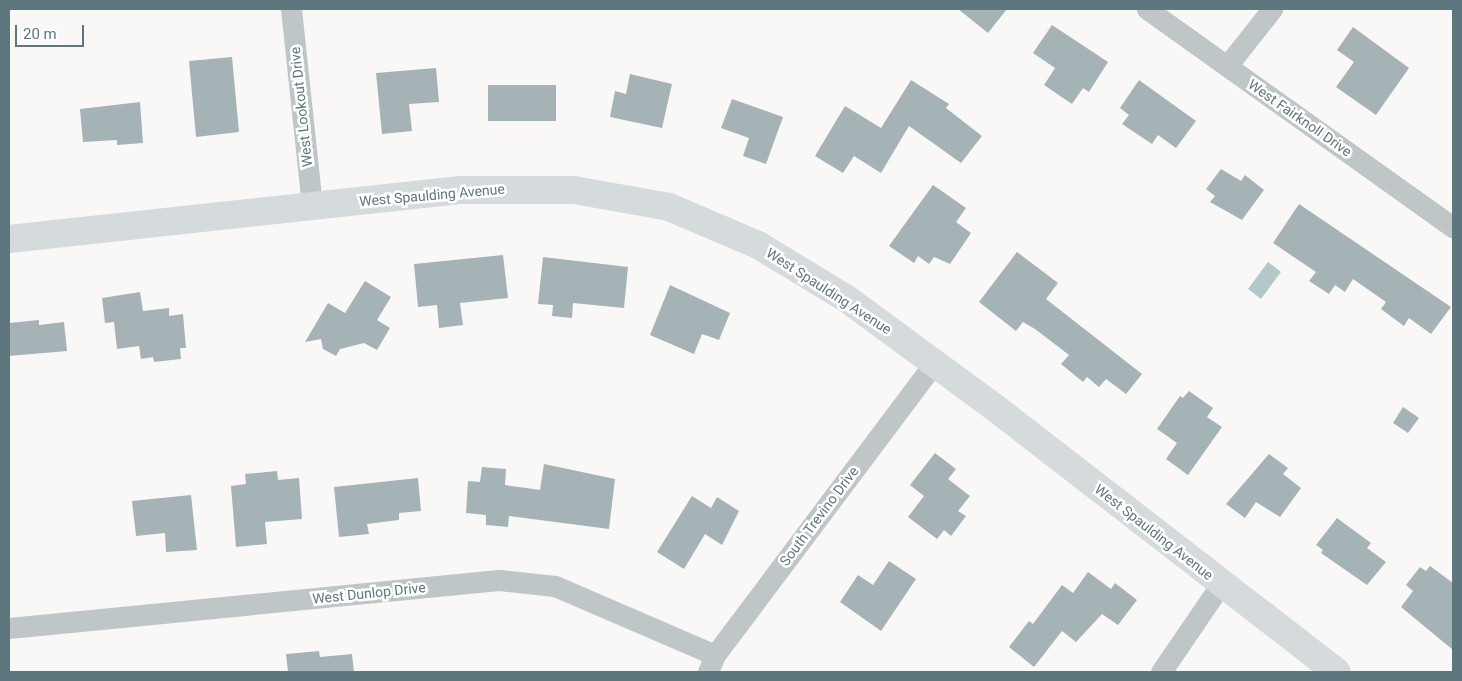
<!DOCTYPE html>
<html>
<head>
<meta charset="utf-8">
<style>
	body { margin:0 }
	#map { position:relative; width:1462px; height:681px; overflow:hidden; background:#f9f8f6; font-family:Roboto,sans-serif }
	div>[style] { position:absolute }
	.water>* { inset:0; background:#b5c8c9 }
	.building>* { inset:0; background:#a6b3b6 }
	.street>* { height:21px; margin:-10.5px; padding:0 10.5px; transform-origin:10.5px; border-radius:10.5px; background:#bfc6c8 }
	.secondary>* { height:28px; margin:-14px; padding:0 14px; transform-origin:14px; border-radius:14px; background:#d5dbdd }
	span { translate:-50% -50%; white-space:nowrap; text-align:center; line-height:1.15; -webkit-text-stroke:5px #fff; paint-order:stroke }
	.street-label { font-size:14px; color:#5e767d }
	.frame { position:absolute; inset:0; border:10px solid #5e767d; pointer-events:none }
	.scale { position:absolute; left:15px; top:25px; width:69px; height:22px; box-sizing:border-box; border:2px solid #5e767d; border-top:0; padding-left:6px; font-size:15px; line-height:18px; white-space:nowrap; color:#5e767d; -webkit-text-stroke:4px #fff; paint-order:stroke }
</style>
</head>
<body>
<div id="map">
	<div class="water">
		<div style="clip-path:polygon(1268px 262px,1281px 272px,1261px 299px,1248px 289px)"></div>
	</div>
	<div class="building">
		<div style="clip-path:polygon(958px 9px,1007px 9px,988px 33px)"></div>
		<div style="clip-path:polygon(1052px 25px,1108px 62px,1089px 92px,1083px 88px,1072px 104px,1044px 85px,1055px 68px,1033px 53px)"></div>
		<div style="clip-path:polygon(1353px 27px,1409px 68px,1376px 115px,1336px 87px,1354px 62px,1337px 50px)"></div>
		<div style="clip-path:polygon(232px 57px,239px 132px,196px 137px,189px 61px)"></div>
		<div style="clip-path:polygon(436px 68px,439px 102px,409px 104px,412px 131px,382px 134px,376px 73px)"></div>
		<div style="clip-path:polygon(630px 74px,672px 84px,662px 128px,610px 117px,615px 91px,626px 94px)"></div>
		<div style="clip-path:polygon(911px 80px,949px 104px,946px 108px,982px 136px,961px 163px,909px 126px,881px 173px,854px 156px,843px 173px,815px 156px,845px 106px,881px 128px)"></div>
		<div style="clip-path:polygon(1139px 80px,1196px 121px,1176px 148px,1158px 135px,1152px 144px,1122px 124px,1129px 115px,1120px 108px)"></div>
		<div style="clip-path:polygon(488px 85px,556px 85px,556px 121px,488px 121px)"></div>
		<div style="clip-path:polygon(732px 99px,783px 117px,766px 164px,743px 156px,749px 138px,721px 128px)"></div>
		<div style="clip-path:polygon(140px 102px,143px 143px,117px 145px,117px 140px,83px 142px,80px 109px)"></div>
		<div style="clip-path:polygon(1221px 169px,1241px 181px,1245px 175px,1264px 190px,1242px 220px,1210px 202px,1215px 196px,1206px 189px)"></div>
		<div style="clip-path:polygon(933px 185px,966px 208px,956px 222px,971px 233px,950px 264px,934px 257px,929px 264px,918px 256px,914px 263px,889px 246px)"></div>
		<div style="clip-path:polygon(1299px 204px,1451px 307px,1431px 334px,1409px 318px,1404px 326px,1381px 309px,1386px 302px,1353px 279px,1345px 292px,1335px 285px,1329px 294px,1309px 281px,1316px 272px,1273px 243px)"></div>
		<div style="clip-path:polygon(1017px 252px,1058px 283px,1046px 299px,1142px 374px,1126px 394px,1106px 379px,1099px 387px,1087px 377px,1083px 382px,1061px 364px,1069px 355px,1035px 329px,1023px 322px,1016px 331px,979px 302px)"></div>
		<div style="clip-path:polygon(503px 255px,508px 298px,460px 303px,463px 325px,439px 328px,437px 305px,418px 307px,414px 264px)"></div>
		<div style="clip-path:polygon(543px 257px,628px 267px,624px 308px,573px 303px,572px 318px,552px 316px,553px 305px,538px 304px)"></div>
		<div style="clip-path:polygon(365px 281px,391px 297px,377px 320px,390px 328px,377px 350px,364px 343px,340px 349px,336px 356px,323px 349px,321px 339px,305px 342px,328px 303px,345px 313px)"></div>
		<div style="clip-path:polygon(670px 285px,730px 313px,719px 340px,702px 334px,694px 354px,650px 335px)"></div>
		<div style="clip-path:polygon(140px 292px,143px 311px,169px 308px,169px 316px,183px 314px,186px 348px,180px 348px,181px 359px,154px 362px,153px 357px,141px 359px,139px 346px,117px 349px,114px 322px,105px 323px,102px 298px)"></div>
		<div style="clip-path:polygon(39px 320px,39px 325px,64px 322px,67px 351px,9px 356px,9px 323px)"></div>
		<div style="clip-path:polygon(1189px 391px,1213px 408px,1207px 417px,1222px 427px,1188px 475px,1166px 459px,1177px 443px,1157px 429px,1180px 396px,1183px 398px)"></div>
		<div style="clip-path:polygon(1403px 407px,1419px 418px,1408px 433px,1393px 423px)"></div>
		<div style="clip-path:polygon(935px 453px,956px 469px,948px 479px,970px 496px,958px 511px,966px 516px,951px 536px,944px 530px,937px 539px,908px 517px,924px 496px,910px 485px)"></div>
		<div style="clip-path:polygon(1269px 454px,1288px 468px,1283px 474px,1301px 488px,1280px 517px,1256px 502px,1245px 518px,1226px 504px)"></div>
		<div style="clip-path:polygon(544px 464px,615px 479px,609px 529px,509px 516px,508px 527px,486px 525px,486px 515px,466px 513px,468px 481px,480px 482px,482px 467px,506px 469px,505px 485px,540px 490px)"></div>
		<div style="clip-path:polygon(277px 471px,278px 480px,299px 478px,302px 519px,265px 522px,267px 544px,236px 547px,231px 486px,246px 484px,245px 474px)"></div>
		<div style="clip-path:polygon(418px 478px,421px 511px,399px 513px,399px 520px,367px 524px,369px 534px,339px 537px,334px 487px)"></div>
		<div style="clip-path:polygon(191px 495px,197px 550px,166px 552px,165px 533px,136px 536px,132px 501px)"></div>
		<div style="clip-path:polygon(692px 496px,711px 508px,717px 497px,739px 511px,722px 545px,705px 534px,684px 569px,657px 552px)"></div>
		<div style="clip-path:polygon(1337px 518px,1371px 543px,1367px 548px,1386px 562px,1367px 585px,1321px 553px,1323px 550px,1316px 545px)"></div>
		<div style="clip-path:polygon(889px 561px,916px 579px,881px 631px,840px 602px,858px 575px,873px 585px)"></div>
		<div style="clip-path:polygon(1430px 566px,1453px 583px,1453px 650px,1401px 607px,1413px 591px,1406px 585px,1420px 567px,1426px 571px)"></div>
		<div style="clip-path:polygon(1088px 572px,1111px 589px,1115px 583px,1137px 600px,1118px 625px,1102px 614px,1076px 642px,1062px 631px,1034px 667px,1009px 647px,1029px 621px,1033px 624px,1062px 585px,1073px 593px)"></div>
		<div style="clip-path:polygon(319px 651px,320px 657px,352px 654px,354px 672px,288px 672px,286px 654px)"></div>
	</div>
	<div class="street">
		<div style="left:291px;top:9px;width:197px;rotate:83.9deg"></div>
		<div style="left:1147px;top:9px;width:376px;rotate:35.5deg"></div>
		<div style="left:1227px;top:66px;width:73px;rotate:-51.7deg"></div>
		<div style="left:9px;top:628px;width:492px;rotate:-5.6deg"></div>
		<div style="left:499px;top:580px;width:56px;rotate:6.1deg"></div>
		<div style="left:555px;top:586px;width:174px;rotate:23.3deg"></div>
		<div style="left:708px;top:672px;width:18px;rotate:-68deg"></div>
		<div style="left:715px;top:655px;width:366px;rotate:-53.1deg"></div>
		<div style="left:1161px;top:672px;width:107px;rotate:-55.7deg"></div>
	</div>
	<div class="secondary">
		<div style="left:9px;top:239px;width:456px;rotate:-6.2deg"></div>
		<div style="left:462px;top:190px;width:112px"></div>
		<div style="left:574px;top:190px;width:97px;rotate:10.1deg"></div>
		<div style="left:669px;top:207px;width:97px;rotate:23.1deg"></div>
		<div style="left:758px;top:245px;width:104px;rotate:31.2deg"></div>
		<div style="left:847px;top:299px;width:182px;rotate:36.3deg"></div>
		<div style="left:994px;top:407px;width:433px;rotate:37.7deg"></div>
	</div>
	<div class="street-label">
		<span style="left:301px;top:107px;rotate:-96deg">West Lookout Drive</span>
		<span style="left:1300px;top:118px;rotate:35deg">West Fairknoll Drive</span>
		<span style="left:432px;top:195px;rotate:-5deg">West Spaulding Avenue</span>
		<span style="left:829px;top:291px;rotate:33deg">West Spaulding Avenue</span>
		<span style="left:819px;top:516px;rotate:-53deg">South Trevino Drive</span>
		<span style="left:1154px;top:532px;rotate:38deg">West Spaulding Avenue</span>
		<span style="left:369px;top:593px;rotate:-6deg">West Dunlop Drive</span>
	</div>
	<div class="frame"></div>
	<div class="scale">20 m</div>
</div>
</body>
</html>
